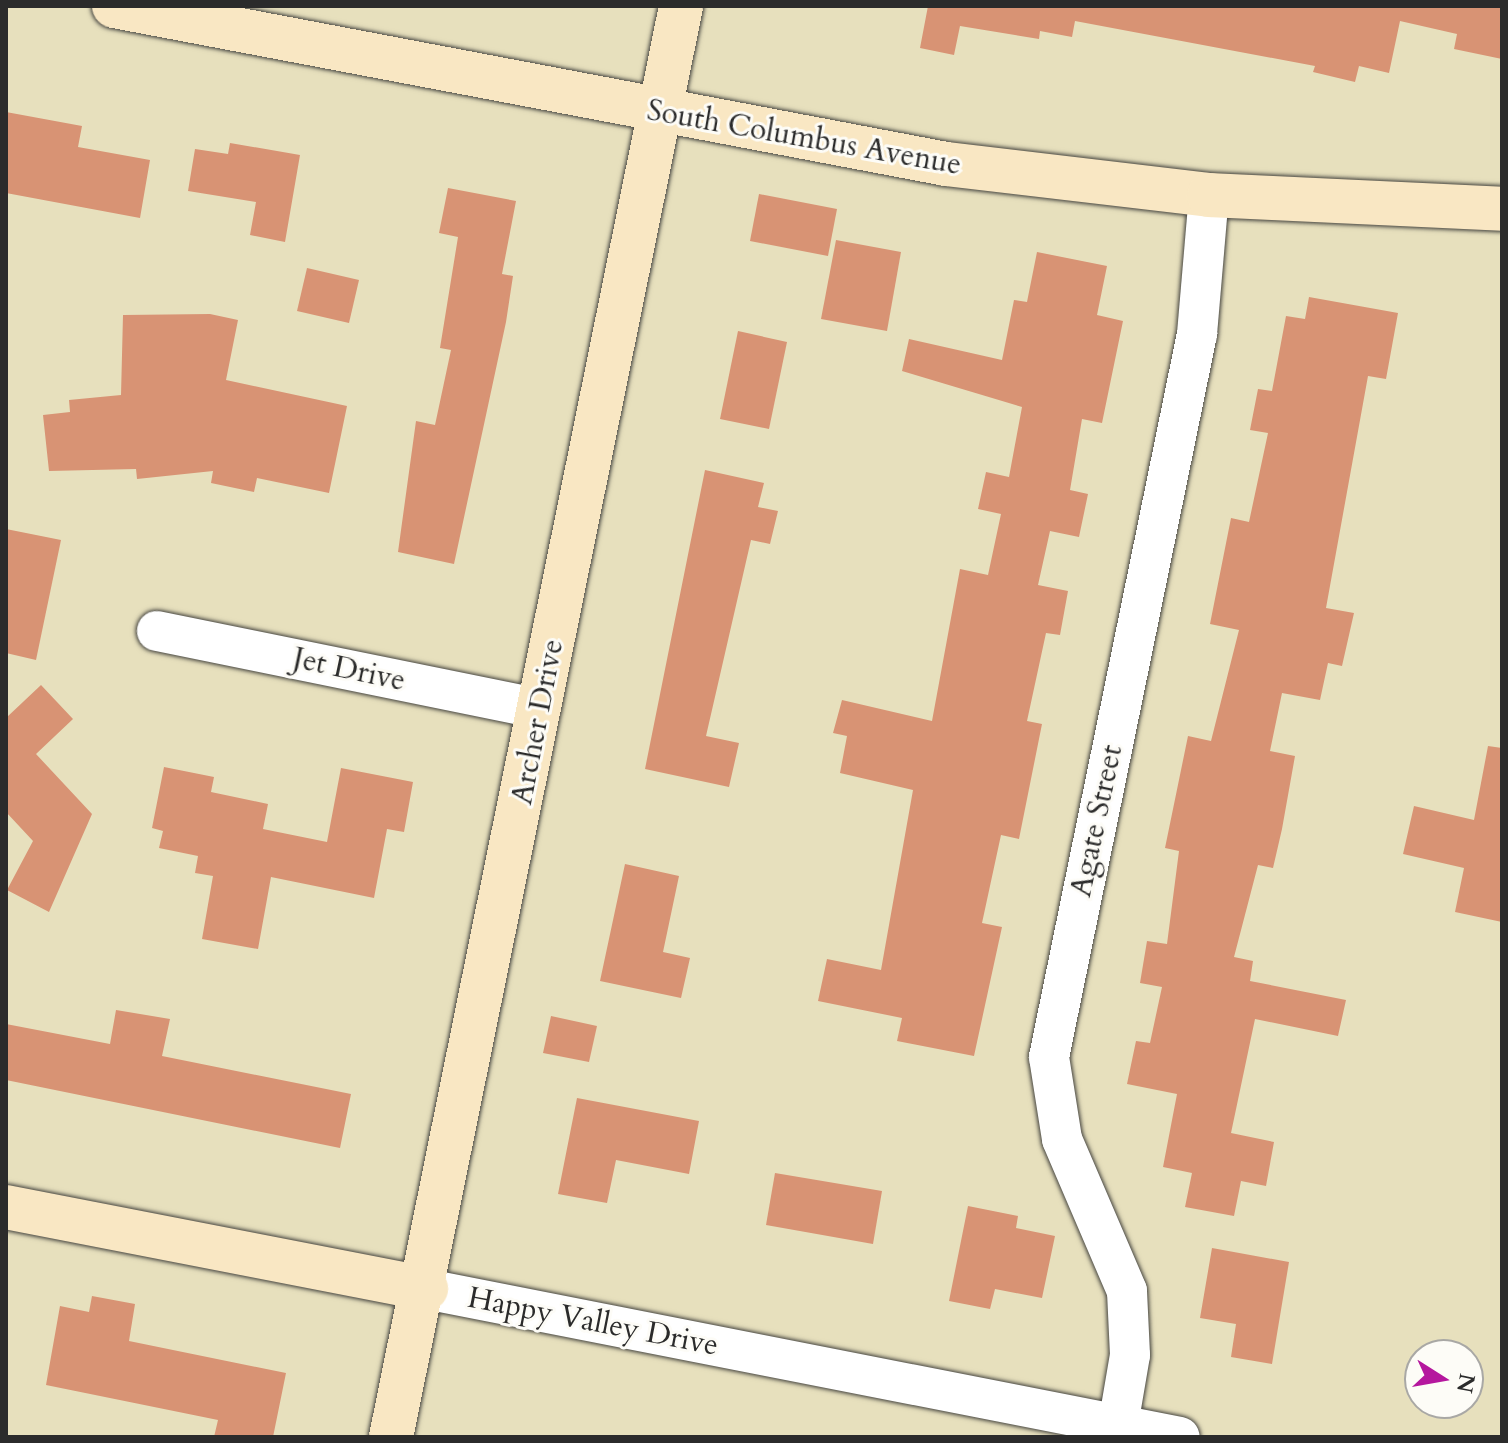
<!DOCTYPE html>
<html>
<head>
<meta charset="utf-8">
<style>
	body { margin:0 }
	#map { position:relative; width:1508px; height:1443px; overflow:hidden; background:#e7e0bd; font-family:Cardo,serif }
	div>[style] { position:absolute }
	.building>* { inset:0; background:#d89374 }
	.roads { filter:drop-shadow(0 0 2px #474641) drop-shadow(0 0 2px #474641) }
	.street>* { height:40px; margin:-20px; padding:0 20px; transform-origin:20px; border-radius:20px; background:#fff }
	.secondary>* { height:44px; margin:-22px; padding:0 22px; transform-origin:22px; border-radius:22px; background:#f9e7c3 }
	span { translate:-50% -50%; white-space:nowrap; text-align:center; line-height:1.15; -webkit-text-stroke:6px #fdfcf7; paint-order:stroke }
	.street-label { font-size:30px; color:#2b2b2b }
	.frame { position:absolute; inset:0; border:8px solid #2b2b2b; pointer-events:none }
	.north { position:absolute; left:1404px; top:1339px; width:80px; height:80px; box-sizing:border-box; background:#fdfcf7; border:2px solid #a9a8a5; border-radius:50%; rotate:101deg; font-size:22px; font-weight:700; line-height:32px; text-align:center; color:#2b2b2b }
	.north::after { content:''; display:block; margin:auto; width:28px; height:36px; background:#b5179e; clip-path:polygon(50% 0,100% 100%,50% 72%,0 100%) }
</style>
</head>
<body>
<div id="map">
	<div class="building">
		<div style="clip-path:polygon(928px 6px,1502px 6px,1502px 59px,1454px 49px,1457px 34px,1400px 21px,1389px 73px,1359px 66px,1355px 82px,1313px 72px,1315px 66px,1075px 21px,1072px 37px,1040px 31px,1039px 39px,960px 26px,954px 55px,920px 48px)"></div>
		<div style="clip-path:polygon(6px 112px,82px 126px,78px 147px,150px 160px,140px 218px,6px 193px)"></div>
		<div style="clip-path:polygon(230px 143px,300px 155px,285px 242px,250px 235px,256px 202px,188px 191px,195px 149px,228px 154px)"></div>
		<div style="clip-path:polygon(448px 188px,516px 201px,502px 274px,513px 276px,506px 322px,454px 564px,398px 552px,416px 421px,435px 425px,451px 350px,440px 348px,458px 237px,439px 233px)"></div>
		<div style="clip-path:polygon(759px 194px,837px 209px,828px 256px,750px 241px)"></div>
		<div style="clip-path:polygon(836px 240px,901px 252px,887px 331px,821px 319px)"></div>
		<div style="clip-path:polygon(1037px 252px,1107px 266px,1097px 315px,1123px 321px,1102px 423px,1082px 419px,1070px 490px,1088px 494px,1079px 537px,1050px 531px,1038px 585px,1068px 591px,1060px 635px,1046px 633px,1027px 721px,1042px 724px,1019px 839px,1001px 835px,982px 923px,1002px 927px,974px 1056px,897px 1041px,902px 1018px,818px 1001px,827px 959px,881px 970px,913px 790px,840px 773px,847px 736px,833px 733px,842px 700px,932px 721px,960px 569px,988px 575px,1001px 514px,978px 509px,986px 472px,1009px 477px,1022px 407px,902px 371px,909px 339px,1002px 360px,1014px 300px,1027px 302px)"></div>
		<div style="clip-path:polygon(307px 268px,359px 280px,349px 323px,297px 311px)"></div>
		<div style="clip-path:polygon(1309px 297px,1398px 313px,1386px 379px,1368px 376px,1326px 608px,1354px 613px,1342px 666px,1328px 663px,1320px 700px,1282px 693px,1270px 751px,1295px 756px,1282px 829px,1273px 868px,1258px 865px,1234px 957px,1253px 961px,1250px 981px,1346px 1000px,1338px 1036px,1255px 1019px,1231px 1133px,1274px 1142px,1266px 1186px,1241px 1181px,1234px 1216px,1185px 1207px,1192px 1173px,1163px 1167px,1177px 1094px,1127px 1084px,1136px 1041px,1150px 1043px,1162px 987px,1140px 983px,1147px 941px,1167px 944px,1179px 851px,1165px 848px,1188px 736px,1211px 741px,1239px 630px,1210px 624px,1231px 518px,1249px 522px,1268px 433px,1250px 430px,1258px 389px,1272px 391px,1286px 316px,1305px 319px)"></div>
		<div style="clip-path:polygon(210px 314px,238px 320px,226px 380px,347px 406px,329px 493px,257px 478px,254px 492px,211px 483px,213px 471px,137px 479px,136px 469px,49px 471px,43px 415px,70px 412px,69px 400px,121px 395px,123px 315px)"></div>
		<div style="clip-path:polygon(738px 331px,787px 342px,769px 429px,720px 419px)"></div>
		<div style="clip-path:polygon(705px 470px,764px 483px,758px 507px,778px 511px,770px 544px,751px 540px,706px 736px,739px 743px,729px 787px,645px 769px)"></div>
		<div style="clip-path:polygon(6px 529px,61px 540px,36px 660px,6px 653px)"></div>
		<div style="clip-path:polygon(41px 685px,73px 719px,36px 754px,92px 814px,49px 912px,7px 890px,33px 841px,6px 812px,6px 718px)"></div>
		<div style="clip-path:polygon(1488px 746px,1502px 748px,1502px 922px,1455px 912px,1464px 868px,1403px 854px,1414px 806px,1474px 820px)"></div>
		<div style="clip-path:polygon(164px 767px,214px 777px,211px 792px,268px 804px,263px 829px,327px 842px,341px 768px,413px 782px,404px 832px,387px 829px,374px 898px,271px 877px,258px 949px,202px 939px,213px 876px,195px 873px,198px 856px,159px 848px,163px 831px,152px 828px)"></div>
		<div style="clip-path:polygon(625px 864px,679px 876px,663px 952px,690px 958px,681px 998px,600px 981px)"></div>
		<div style="clip-path:polygon(116px 1010px,170px 1019px,162px 1056px,351px 1094px,340px 1148px,6px 1080px,6px 1024px,110px 1044px)"></div>
		<div style="clip-path:polygon(551px 1016px,597px 1026px,589px 1062px,543px 1053px)"></div>
		<div style="clip-path:polygon(577px 1098px,699px 1121px,689px 1174px,616px 1160px,607px 1203px,558px 1194px)"></div>
		<div style="clip-path:polygon(775px 1173px,882px 1191px,873px 1244px,766px 1225px)"></div>
		<div style="clip-path:polygon(968px 1206px,1018px 1216px,1016px 1228px,1055px 1236px,1042px 1298px,995px 1289px,990px 1309px,949px 1301px)"></div>
		<div style="clip-path:polygon(1212px 1248px,1289px 1262px,1272px 1364px,1231px 1357px,1236px 1324px,1200px 1318px)"></div>
		<div style="clip-path:polygon(92px 1296px,135px 1304px,129px 1341px,286px 1373px,273px 1437px,214px 1437px,218px 1420px,46px 1385px,60px 1306px,89px 1312px)"></div>
	</div>
	<div class="roads">
		<div class="street">
			<div style="left:157px;top:631px;width:391px;rotate:11.5deg"></div>
			<div style="left:426px;top:1289px;width:768px;rotate:11.11deg"></div>
			<div style="left:1116px;top:1437px;width:83px;rotate:-80.3deg"></div>
			<div style="left:1130px;top:1355px;width:64px;rotate:-92.7deg"></div>
			<div style="left:1127px;top:1291px;width:165px;rotate:-113.2deg"></div>
			<div style="left:1062px;top:1139px;width:83px;rotate:-99deg"></div>
			<div style="left:1049px;top:1057px;width:738px;rotate:-78.43deg"></div>
			<div style="left:1197px;top:334px;width:140px;rotate:-85.1deg"></div>
		</div>
		<div class="secondary">
			<div style="left:114px;top:6px;width:847px;rotate:10.75deg"></div>
			<div style="left:946px;top:164px;width:265px;rotate:6.7deg"></div>
			<div style="left:1209px;top:195px;width:293px;rotate:2.7deg"></div>
			<div style="left:6px;top:1207px;width:428px;rotate:11deg"></div>
			<div style="left:391px;top:1437px;width:1460px;rotate:-78.54deg"></div>
		</div>
	</div>
	<div class="street-label">
		<span style="left:804px;top:138px;rotate:10deg">South Columbus Avenue</span>
		<span style="left:349px;top:670px;rotate:12deg">Jet Drive</span>
		<span style="left:538px;top:722px;rotate:-79deg">Archer Drive</span>
		<span style="left:1097px;top:821px;rotate:-78deg">Agate Street</span>
		<span style="left:593px;top:1322px;rotate:11deg">Happy Valley Drive</span>
	</div>
	<div class="frame"></div>
	<div class="north">N</div>
</div>
</body>
</html>
